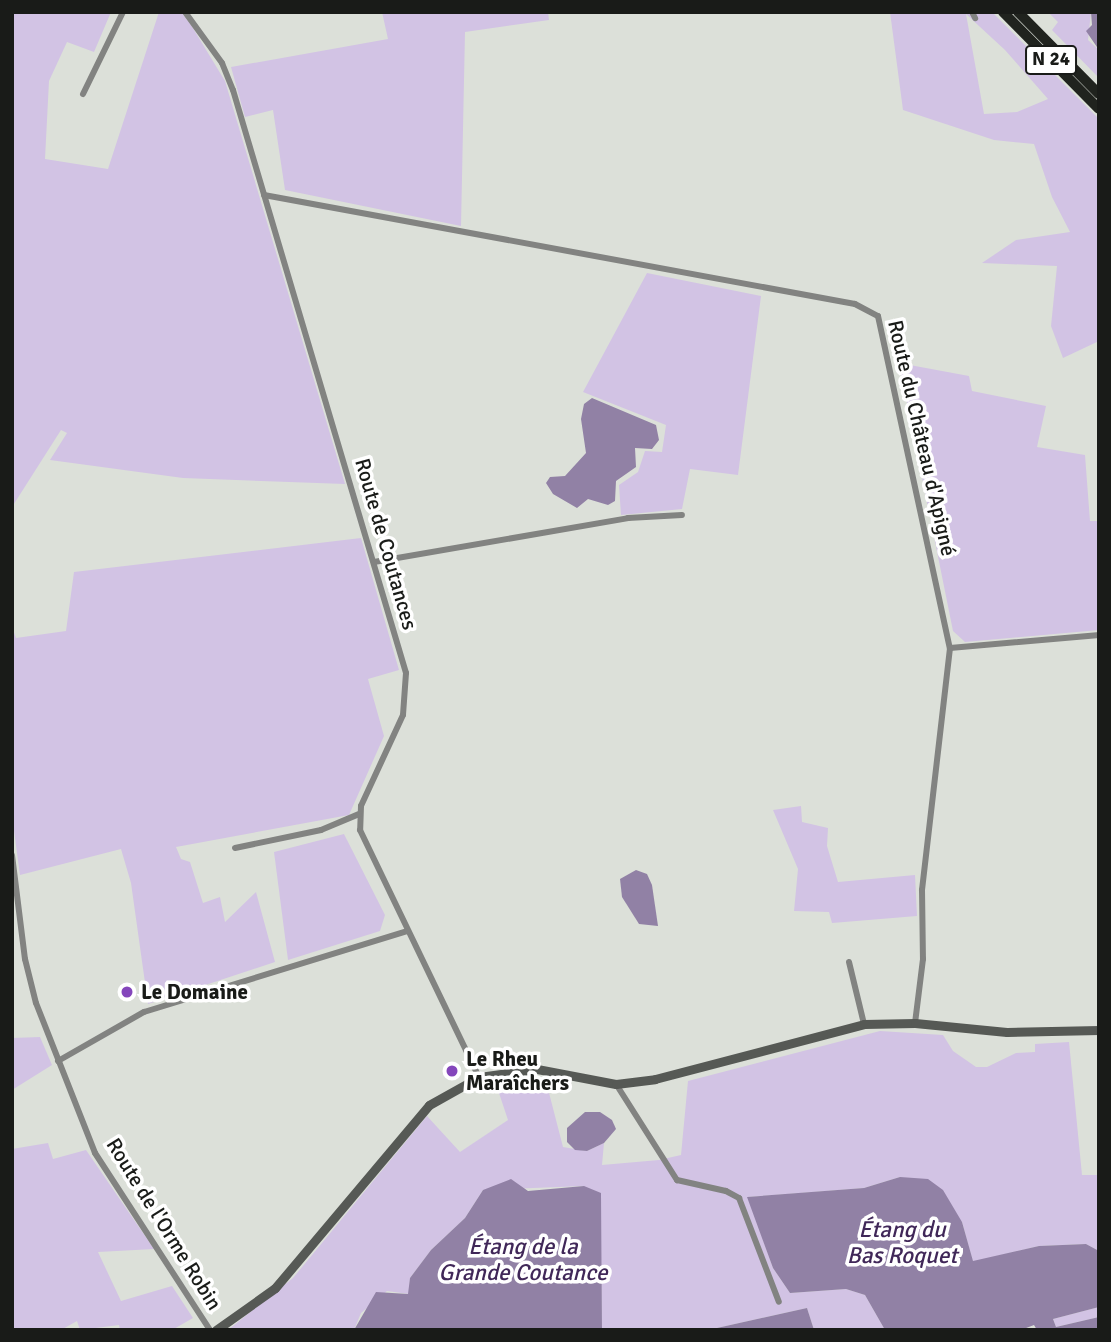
<!DOCTYPE html>
<html>
<head>
<meta charset="utf-8">
<style>
	body { margin:0 }
	#map { position:relative; width:1111px; height:1342px; overflow:hidden; background:#dce0d9; font-family:Signika,sans-serif }
	div>[style] { position:absolute }
	.green>* { inset:0; background:#d2c3e4 }
	.water>* { inset:0; background:#9181a5 }
	.street>* { height:6px; margin:-3px; padding:0 3px; transform-origin:3px; border-radius:3px; background:#828381 }
	.secondary>* { height:9px; margin:-4.5px; padding:0 4.5px; transform-origin:4.5px; border-radius:4.5px; background:#565955 }
	.highway>* { height:10px; margin:-5px; padding:0 5px; transform-origin:5px; border-radius:5px; background:#20231e }
	.dots>* { width:19px; height:19px; translate:-50% -50%; box-sizing:border-box; border:4px solid #fff; border-radius:50% }
	span { translate:-50% -50%; white-space:nowrap; text-align:center; line-height:1.15; -webkit-text-stroke:7px #fff; paint-order:stroke }
	.shield-label span { padding:2px 5px; background:#fff; border:2px solid; border-radius:5px; -webkit-text-stroke-width:0 }
	.shield-label { font-size:19px; color:#191b18; font-weight:700 }
	.street-label { font-size:21px; color:#191b18 }
	.poi-label { font-size:21px; color:#191b18; font-weight:700 }
	.left { translate:0 -50%; text-align:left }
	.water-label { font-size:23px; color:#402758; font-style:italic }
	.frame { position:absolute; inset:0; border:14px solid #191b18; pointer-events:none }
</style>
</head>
<body>
<div id="map">
	<div class="green">
		<div style="clip-path:polygon(12px 12px,111px 12px,94px 52px,67px 42px,49px 81px,45px 159px,108px 169px,159px 12px,181px 12px,191px 25px,225px 81px,345px 484px,183px 478px,50px 460px,67px 433px,61px 430px,12px 507px)"></div>
		<div style="clip-path:polygon(382px 12px,548px 12px,549px 20px,465px 32px,461px 226px,285px 190px,273px 110px,245px 117px,231px 67px,388px 39px)"></div>
		<div style="clip-path:polygon(evenodd,890px 12px,992px 12px,1099px 119px,1099px 341px,1063px 358px,1051px 326px,1057px 266px,982px 263px,1016px 240px,1070px 232px,1052px 197px,1034px 144px,994px 140px,903px 110px,890px 12px,966px 14px,1005px 50px,1048px 99px,1017px 112px,984px 114px,966px 14px)"></div>
		<div style="clip-path:polygon(1048px 12px,1091px 12px,1088px 40px,1099px 50px,1099px 78px,1052px 30px,1058px 22px)"></div>
		<div style="clip-path:polygon(647px 273px,761px 296px,738px 475px,690px 469px,682px 509px,621px 515px,619px 485px,638px 472px,645px 451px,662px 452px,666px 425px,583px 392px)"></div>
		<div style="clip-path:polygon(899px 363px,969px 376px,972px 391px,1046px 406px,1037px 447px,1085px 455px,1090px 521px,1099px 521px,1099px 630px,965px 642px,953px 631px)"></div>
		<div style="clip-path:polygon(361px 538px,399px 670px,368px 679px,384px 736px,349px 815px,176px 847px,181px 859px,190px 862px,203px 903px,220px 897px,225px 922px,256px 892px,275px 962px,148px 1004px,131px 883px,121px 849px,20px 875px,12px 816px,12px 627px,16px 638px,66px 631px,74px 572px)"></div>
		<div style="clip-path:polygon(801px 806px,802px 822px,828px 828px,827px 846px,838px 882px,915px 875px,917px 916px,832px 923px,829px 912px,794px 911px,798px 869px,773px 810px)"></div>
		<div style="clip-path:polygon(344px 834px,385px 915px,380px 931px,288px 960px,274px 852px)"></div>
		<div style="clip-path:polygon(880px 1031px,943px 1035px,953px 1051px,976px 1067px,987px 1067px,1016px 1053px,1035px 1052px,1035px 1044px,1069px 1042px,1082px 1175px,1099px 1175px,1099px 1251px,1086px 1244px,1039px 1246px,973px 1262px,962px 1222px,900px 1177px,864px 1188px,748px 1197px,773px 1268px,790px 1293px,846px 1289px,865px 1295px,885px 1330px,814px 1330px,807px 1308px,708px 1330px,602px 1330px,601px 1276px,584px 1186px,483px 1190px,465px 1218px,431px 1250px,410px 1278px,409px 1294px,387px 1291px,361px 1313px,354px 1330px,228px 1330px,293px 1278px,427px 1116px,460px 1152px,508px 1120px,494px 1078px,522px 1076px,547px 1085px,563px 1147px,587px 1151px,604px 1143px,602px 1165px,659px 1160px,681px 1155px,688px 1081px)"></div>
		<div style="clip-path:polygon(40px 1037px,52px 1065px,12px 1090px,12px 1038px)"></div>
		<div style="clip-path:polygon(48px 1143px,53px 1159px,86px 1150px,154px 1249px,98px 1252px,121px 1301px,172px 1286px,193px 1318px,172px 1330px,120px 1330px,119px 1325px,80px 1330px,77px 1321px,61px 1330px,12px 1330px,12px 1149px)"></div>
		<div style="clip-path:polygon(1099px 1307px,1099px 1317px,1056px 1327px,1053px 1319px)"></div>
	</div>
	<div class="water">
		<div style="clip-path:polygon(1091px 12px,1099px 12px,1099px 50px,1086px 31px,1092px 25px)"></div>
		<div style="clip-path:polygon(592px 398px,656px 425px,659px 440px,652px 449px,635px 448px,636px 467px,616px 481px,615px 501px,608px 505px,588px 499px,577px 508px,553px 494px,546px 483px,550px 477px,565px 476px,586px 453px,581px 419px,584px 404px)"></div>
		<div style="clip-path:polygon(636px 870px,647px 874px,652px 885px,658px 926px,639px 924px,622px 897px,620px 879px)"></div>
		<div style="clip-path:polygon(585px 1112px,600px 1112px,612px 1120px,616px 1129px,604px 1143px,587px 1151px,575px 1150px,567px 1142px,567px 1128px)"></div>
		<div style="clip-path:polygon(900px 1177px,928px 1179px,943px 1190px,962px 1222px,973px 1261px,1039px 1246px,1086px 1244px,1099px 1251px,1099px 1307px,1053px 1319px,1056px 1327px,1099px 1317px,1099px 1330px,1037px 1330px,1034px 1325px,1021px 1330px,885px 1330px,865px 1295px,846px 1289px,790px 1293px,773px 1268px,747px 1197px,864px 1188px)"></div>
		<div style="clip-path:polygon(511px 1179px,528px 1191px,584px 1186px,601px 1193px,602px 1330px,354px 1330px,376px 1292px,408px 1294px,410px 1278px,431px 1250px,465px 1218px,483px 1190px)"></div>
		<div style="clip-path:polygon(807px 1308px,814px 1330px,708px 1330px)"></div>
	</div>
	<div class="street">
		<div style="left:185px;top:12px;width:63px;rotate:54deg"></div>
		<div style="left:222px;top:63px;width:29px;rotate:68deg"></div>
		<div style="left:233px;top:90px;width:608px;rotate:73.47deg"></div>
		<div style="left:406px;top:673px;width:42px;rotate:94.1deg"></div>
		<div style="left:403px;top:715px;width:100px;rotate:114.8deg"></div>
		<div style="left:361px;top:806px;width:24px;rotate:92deg"></div>
		<div style="left:360px;top:830px;width:274px;rotate:64.3deg"></div>
		<div style="left:972px;top:12px;width:7px;rotate:63deg"></div>
		<div style="left:83px;top:94px;width:91px;rotate:-64deg"></div>
		<div style="left:264px;top:195px;width:601px;rotate:10.45deg"></div>
		<div style="left:855px;top:304px;width:26px;rotate:28deg"></div>
		<div style="left:878px;top:316px;width:340px;rotate:77.8deg"></div>
		<div style="left:950px;top:648px;width:244px;rotate:96.6deg"></div>
		<div style="left:922px;top:890px;width:69px;rotate:89.2deg"></div>
		<div style="left:923px;top:959px;width:64px;rotate:97.1deg"></div>
		<div style="left:374px;top:562px;width:258px;rotate:-9.8deg"></div>
		<div style="left:628px;top:518px;width:54px;rotate:-3.2deg"></div>
		<div style="left:950px;top:648px;width:150px;rotate:-5deg"></div>
		<div style="left:235px;top:848px;width:88px;rotate:-11.8deg"></div>
		<div style="left:321px;top:830px;width:41px;rotate:-22.8deg"></div>
		<div style="left:12px;top:855px;width:105px;rotate:82.9deg"></div>
		<div style="left:25px;top:959px;width:45px;rotate:76deg"></div>
		<div style="left:36px;top:1003px;width:161px;rotate:68.5deg"></div>
		<div style="left:95px;top:1153px;width:211px;rotate:57deg"></div>
		<div style="left:849px;top:962px;width:64px;rotate:76.4deg"></div>
		<div style="left:58px;top:1061px;width:99px;rotate:-29.7deg"></div>
		<div style="left:144px;top:1012px;width:276px;rotate:-17.1deg"></div>
		<div style="left:616px;top:1084px;width:114px;rotate:57.6deg"></div>
		<div style="left:677px;top:1180px;width:50px;rotate:12.7deg"></div>
		<div style="left:726px;top:1191px;width:15px;rotate:28deg"></div>
		<div style="left:739px;top:1198px;width:111px;rotate:69deg"></div>
	</div>
	<div class="secondary">
		<div style="left:216px;top:1330px;width:72px;rotate:-35.4deg"></div>
		<div style="left:275px;top:1288px;width:239px;rotate:-49.9deg"></div>
		<div style="left:429px;top:1105px;width:57px;rotate:-29.2deg"></div>
		<div style="left:479px;top:1077px;width:59px;rotate:-7.9deg"></div>
		<div style="left:537px;top:1069px;width:80px;rotate:10.8deg"></div>
		<div style="left:616px;top:1084px;width:39px;rotate:-7deg"></div>
		<div style="left:655px;top:1079px;width:216px;rotate:-14.7deg"></div>
		<div style="left:864px;top:1024px;width:51px;rotate:-1.1deg"></div>
		<div style="left:915px;top:1023px;width:92px;rotate:5.6deg"></div>
		<div style="left:1007px;top:1032px;width:92px;rotate:-1.2deg"></div>
	</div>
	<div class="highway">
		<div style="left:1003px;top:12px;width:136px;rotate:45.3deg"></div>
		<div style="left:1018px;top:12px;width:115px;rotate:45.4deg"></div>
	</div>
	<div class="dots">
		<div style="left:127px;top:992px;background:#8446bb"></div>
		<div style="left:452px;top:1071px;background:#8446bb"></div>
	</div>
	<div class="shield-label">
		<span style="left:1051px;top:60px">N 24</span>
	</div>
	<div class="street-label">
		<span style="left:922px;top:438px;rotate:77deg">Route du Château d'Apigné</span>
		<span style="left:386px;top:544px;rotate:74deg">Route de Coutances</span>
		<span style="left:164px;top:1224px;rotate:58deg">Route de l'Orme Robin</span>
	</div>
	<div class="poi-label">
		<span class="left" style="left:141px;top:992px">Le Domaine</span>
		<span class="left" style="left:466px;top:1071px">Le Rheu<br>Maraîchers</span>
	</div>
	<div class="water-label">
		<span style="left:902px;top:1243px">Étang du<br>Bas Roquet</span>
		<span style="left:523px;top:1260px">Étang de la<br>Grande Coutance</span>
	</div>
	<div class="frame"></div>
</div>
</body>
</html>
